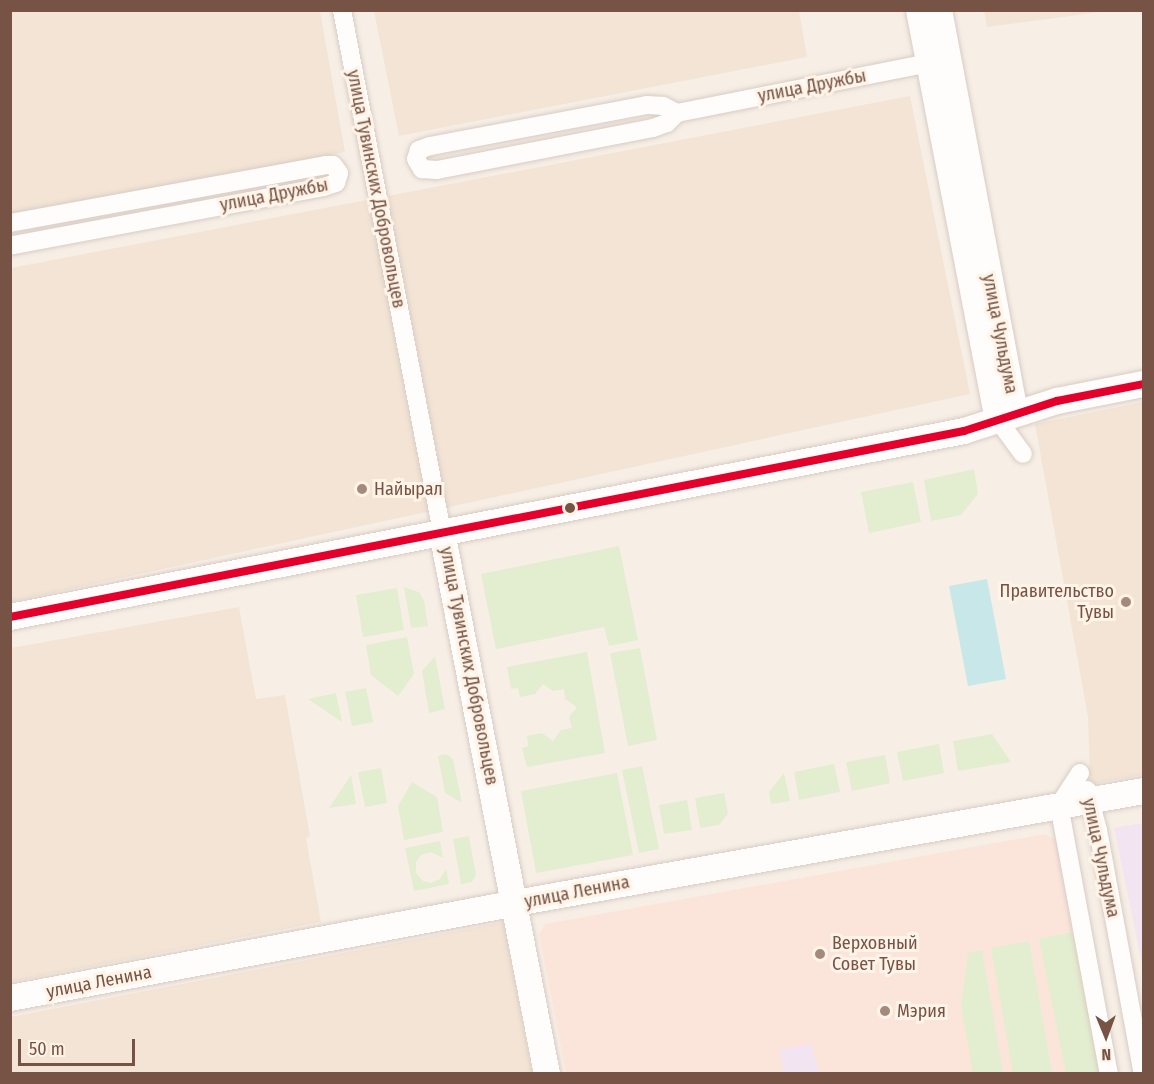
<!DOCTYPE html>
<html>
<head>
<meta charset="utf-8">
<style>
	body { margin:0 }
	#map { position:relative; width:1154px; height:1084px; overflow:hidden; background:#f7efe6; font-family:"Fira Sans Condensed",sans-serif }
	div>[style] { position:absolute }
	.residential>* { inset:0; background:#f3e4d5 }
	.commercial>* { inset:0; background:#fbe5db }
	.education>* { inset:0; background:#f2e5f1 }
	.green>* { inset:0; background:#e3edcf }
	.water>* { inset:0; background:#c7e7e8 }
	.roads { filter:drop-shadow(0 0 2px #d8ccc4) drop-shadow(0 0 2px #d8ccc4) }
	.street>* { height:18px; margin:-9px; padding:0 9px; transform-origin:9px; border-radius:9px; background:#fefdfb }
	.secondary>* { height:26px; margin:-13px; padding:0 13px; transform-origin:13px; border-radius:13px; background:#fefdfb }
	.bus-1>* { height:8px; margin:-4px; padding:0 4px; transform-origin:4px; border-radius:4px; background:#e4002b }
	.dots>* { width:16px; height:16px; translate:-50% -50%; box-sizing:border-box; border:3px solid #fff4e7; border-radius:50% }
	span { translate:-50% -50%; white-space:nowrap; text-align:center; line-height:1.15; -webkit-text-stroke:6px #fff4e7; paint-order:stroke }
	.street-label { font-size:18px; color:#765345 }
	.poi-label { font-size:18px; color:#765345 }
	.left { translate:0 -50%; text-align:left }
	.right { translate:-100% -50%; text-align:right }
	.frame { position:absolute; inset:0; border:12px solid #765345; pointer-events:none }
	.north { position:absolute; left:1076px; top:1006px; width:60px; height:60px; -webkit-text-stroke:4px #fff4e7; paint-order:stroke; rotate:179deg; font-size:16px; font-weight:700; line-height:24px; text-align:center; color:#765345 }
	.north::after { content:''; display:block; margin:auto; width:21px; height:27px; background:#765345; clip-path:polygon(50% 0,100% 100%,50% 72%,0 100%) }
	.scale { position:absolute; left:18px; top:1039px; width:117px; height:27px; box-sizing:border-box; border:3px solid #765345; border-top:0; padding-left:8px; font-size:18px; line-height:21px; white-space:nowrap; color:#765345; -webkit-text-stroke:4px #fff4e7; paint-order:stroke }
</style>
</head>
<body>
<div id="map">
	<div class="residential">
		<div style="clip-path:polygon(984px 10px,1108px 10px,1108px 11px,987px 27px)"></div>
		<div style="clip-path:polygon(11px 11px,320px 11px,345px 152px,11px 217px)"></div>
		<div style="clip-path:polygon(374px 11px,799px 11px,807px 57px,399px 136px)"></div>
		<div style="clip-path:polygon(910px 96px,970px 394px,11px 602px,11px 268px)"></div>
		<div style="clip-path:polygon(1143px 402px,1143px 775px,1090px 784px,1088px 717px,1035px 424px)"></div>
		<div style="clip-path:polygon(239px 607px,256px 699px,285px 695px,310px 836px,306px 838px,321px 922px,11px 982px,11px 648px)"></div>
		<div style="clip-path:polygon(504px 922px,532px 1073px,11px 1073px,11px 1017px)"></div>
	</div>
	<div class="commercial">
		<div style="clip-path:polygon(1045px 834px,1059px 842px,1111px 1073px,566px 1073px,539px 934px,545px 924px)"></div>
	</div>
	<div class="education">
		<div style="clip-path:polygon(1143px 823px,1144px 823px,1143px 969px,1114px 828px)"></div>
		<div style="clip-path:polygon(811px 1044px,819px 1073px,783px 1073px,780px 1049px)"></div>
	</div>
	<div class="green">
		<div style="clip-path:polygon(974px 469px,978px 494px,961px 515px,931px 521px,924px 480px)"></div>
		<div style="clip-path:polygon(913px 482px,921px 522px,869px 533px,861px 492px)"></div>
		<div style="clip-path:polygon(619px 546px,638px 640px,609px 646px,604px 627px,496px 649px,481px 574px)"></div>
		<div style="clip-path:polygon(404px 587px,419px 592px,424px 601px,428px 626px,411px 628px)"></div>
		<div style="clip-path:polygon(397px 588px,404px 630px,363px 637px,356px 595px)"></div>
		<div style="clip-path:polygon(407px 637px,414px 674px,398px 696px,371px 675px,366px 645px)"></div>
		<div style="clip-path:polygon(640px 648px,657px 740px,628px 746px,610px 653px)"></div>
		<div style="clip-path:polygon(587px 652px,605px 753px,527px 767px,522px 748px,528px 746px,527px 736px,542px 733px,553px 741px,561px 730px,572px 728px,569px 717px,577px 707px,565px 699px,564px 689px,553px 691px,543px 684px,535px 694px,520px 697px,518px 688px,511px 689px,507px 667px)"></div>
		<div style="clip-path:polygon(435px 656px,445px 709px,429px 713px,422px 671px)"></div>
		<div style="clip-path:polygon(366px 688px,373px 722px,352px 726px,345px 692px)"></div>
		<div style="clip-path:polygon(336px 693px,342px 722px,308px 699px)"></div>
		<div style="clip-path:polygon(992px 734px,1011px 762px,958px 771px,953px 741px)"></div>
		<div style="clip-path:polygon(939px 744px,944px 773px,903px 781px,897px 752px)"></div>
		<div style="clip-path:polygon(446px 754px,453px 759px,462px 803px,445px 793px,438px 756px)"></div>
		<div style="clip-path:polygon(885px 755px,890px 783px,852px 791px,846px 762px)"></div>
		<div style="clip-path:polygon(834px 764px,840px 792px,799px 800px,794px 772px)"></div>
		<div style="clip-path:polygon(642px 766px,659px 849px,639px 853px,622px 770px)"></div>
		<div style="clip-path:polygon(381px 768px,387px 803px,365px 807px,358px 772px)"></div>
		<div style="clip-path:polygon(617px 773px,633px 855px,536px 873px,521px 791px)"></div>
		<div style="clip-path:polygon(784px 773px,790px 801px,771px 804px,769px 792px)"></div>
		<div style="clip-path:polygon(351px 775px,356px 804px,329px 808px)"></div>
		<div style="clip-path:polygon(412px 782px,437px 797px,443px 832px,404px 840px,398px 806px)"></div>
		<div style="clip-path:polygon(724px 793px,728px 814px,719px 825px,700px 828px,695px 798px)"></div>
		<div style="clip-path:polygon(687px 800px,692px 830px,664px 834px,659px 805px)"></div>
		<div style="clip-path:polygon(469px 836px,476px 875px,472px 882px,461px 884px,453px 839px)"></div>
		<div style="clip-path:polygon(440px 841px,443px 858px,431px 852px,421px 855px,416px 862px,416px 873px,423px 881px,431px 883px,440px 879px,446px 869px,449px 884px,414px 891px,405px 848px)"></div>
		<div style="clip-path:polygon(1072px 932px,1100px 1073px,1066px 1073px,1039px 939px)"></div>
		<div style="clip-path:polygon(1029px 941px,1052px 1073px,1013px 1073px,991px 948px)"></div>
		<div style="clip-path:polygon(982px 950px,1003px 1073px,973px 1073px,961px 1007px,968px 953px)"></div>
	</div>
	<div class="water">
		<div style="clip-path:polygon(987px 579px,1006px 679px,968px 686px,949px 586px)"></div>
	</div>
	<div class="roads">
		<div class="street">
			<div style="left:342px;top:10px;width:531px;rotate:79.16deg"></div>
			<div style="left:677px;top:113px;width:16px;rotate:-153deg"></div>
			<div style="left:663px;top:106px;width:16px;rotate:-176deg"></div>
			<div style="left:647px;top:105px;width:221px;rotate:169.3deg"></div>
			<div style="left:430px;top:146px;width:12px;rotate:160deg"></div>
			<div style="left:419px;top:150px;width:9px;rotate:108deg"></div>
			<div style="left:416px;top:159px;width:12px;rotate:59deg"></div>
			<div style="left:422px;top:169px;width:15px;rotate:4deg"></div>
			<div style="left:437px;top:170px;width:220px;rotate:-11deg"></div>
			<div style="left:653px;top:128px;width:15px;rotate:-20deg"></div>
			<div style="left:667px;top:123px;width:14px;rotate:-45deg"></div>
			<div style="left:677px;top:113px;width:268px;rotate:-11.2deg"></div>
			<div style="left:10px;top:223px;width:321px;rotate:-10.4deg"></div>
			<div style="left:326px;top:165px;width:7px"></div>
			<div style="left:333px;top:165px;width:10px;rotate:53deg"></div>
			<div style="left:339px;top:173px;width:10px;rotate:107deg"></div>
			<div style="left:336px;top:183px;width:13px;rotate:162deg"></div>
			<div style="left:324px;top:187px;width:319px;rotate:169.4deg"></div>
			<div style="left:998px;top:420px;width:42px;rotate:53.7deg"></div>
			<div style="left:1080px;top:773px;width:38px;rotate:123deg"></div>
			<div style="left:1059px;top:805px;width:274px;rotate:79.5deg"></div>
			<div style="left:1087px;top:790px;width:41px;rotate:74.6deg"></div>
			<div style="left:1098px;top:830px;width:248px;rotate:79.6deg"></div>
		</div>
		<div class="secondary">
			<div style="left:919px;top:10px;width:418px;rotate:79.1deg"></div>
			<div style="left:939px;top:10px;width:411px;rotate:79.3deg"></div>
			<div style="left:442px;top:532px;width:552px;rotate:79.04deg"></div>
			<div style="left:10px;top:617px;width:972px;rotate:-11.03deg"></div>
			<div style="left:964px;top:431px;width:98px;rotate:-17.9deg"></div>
			<div style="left:1057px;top:401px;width:89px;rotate:-11.1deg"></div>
			<div style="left:10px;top:998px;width:537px;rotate:-10.62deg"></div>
			<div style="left:538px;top:899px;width:616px;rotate:-10.11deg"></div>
		</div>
	</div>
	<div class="bus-1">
		<div style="left:10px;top:617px;width:972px;rotate:-11.03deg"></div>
		<div style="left:964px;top:431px;width:98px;rotate:-17.9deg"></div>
		<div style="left:1057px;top:401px;width:89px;rotate:-11.1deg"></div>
	</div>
	<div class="dots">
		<div style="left:362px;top:489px;background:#a38a7d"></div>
		<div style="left:570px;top:508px;background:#765345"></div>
		<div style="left:1126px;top:602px;background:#a38a7d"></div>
		<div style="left:820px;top:954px;background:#a38a7d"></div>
		<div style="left:885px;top:1011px;background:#a38a7d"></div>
	</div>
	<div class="street-label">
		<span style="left:812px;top:86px;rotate:-11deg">улица Дружбы</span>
		<span style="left:376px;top:189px;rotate:79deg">улица Тувинских Добровольцев</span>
		<span style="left:274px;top:195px;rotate:-11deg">улица Дружбы</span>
		<span style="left:1000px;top:334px;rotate:79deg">улица Чульдума</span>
		<span style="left:469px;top:666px;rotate:79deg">улица Тувинских Добровольцев</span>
		<span style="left:1101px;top:858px;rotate:78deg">улица Чульдума</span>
		<span style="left:577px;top:892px;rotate:-11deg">улица Ленина</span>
		<span style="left:99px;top:982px;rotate:-11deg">улица Ленина</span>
	</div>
	<div class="poi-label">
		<span class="left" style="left:374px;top:489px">Найырал</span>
		<span class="right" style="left:1114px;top:602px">Правительство<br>Тувы</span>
		<span class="left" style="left:832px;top:954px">Верховный<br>Совет Тувы</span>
		<span class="left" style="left:897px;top:1011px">Мэрия</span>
	</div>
	<div class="frame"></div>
	<div class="north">N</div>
	<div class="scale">50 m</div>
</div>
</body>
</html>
